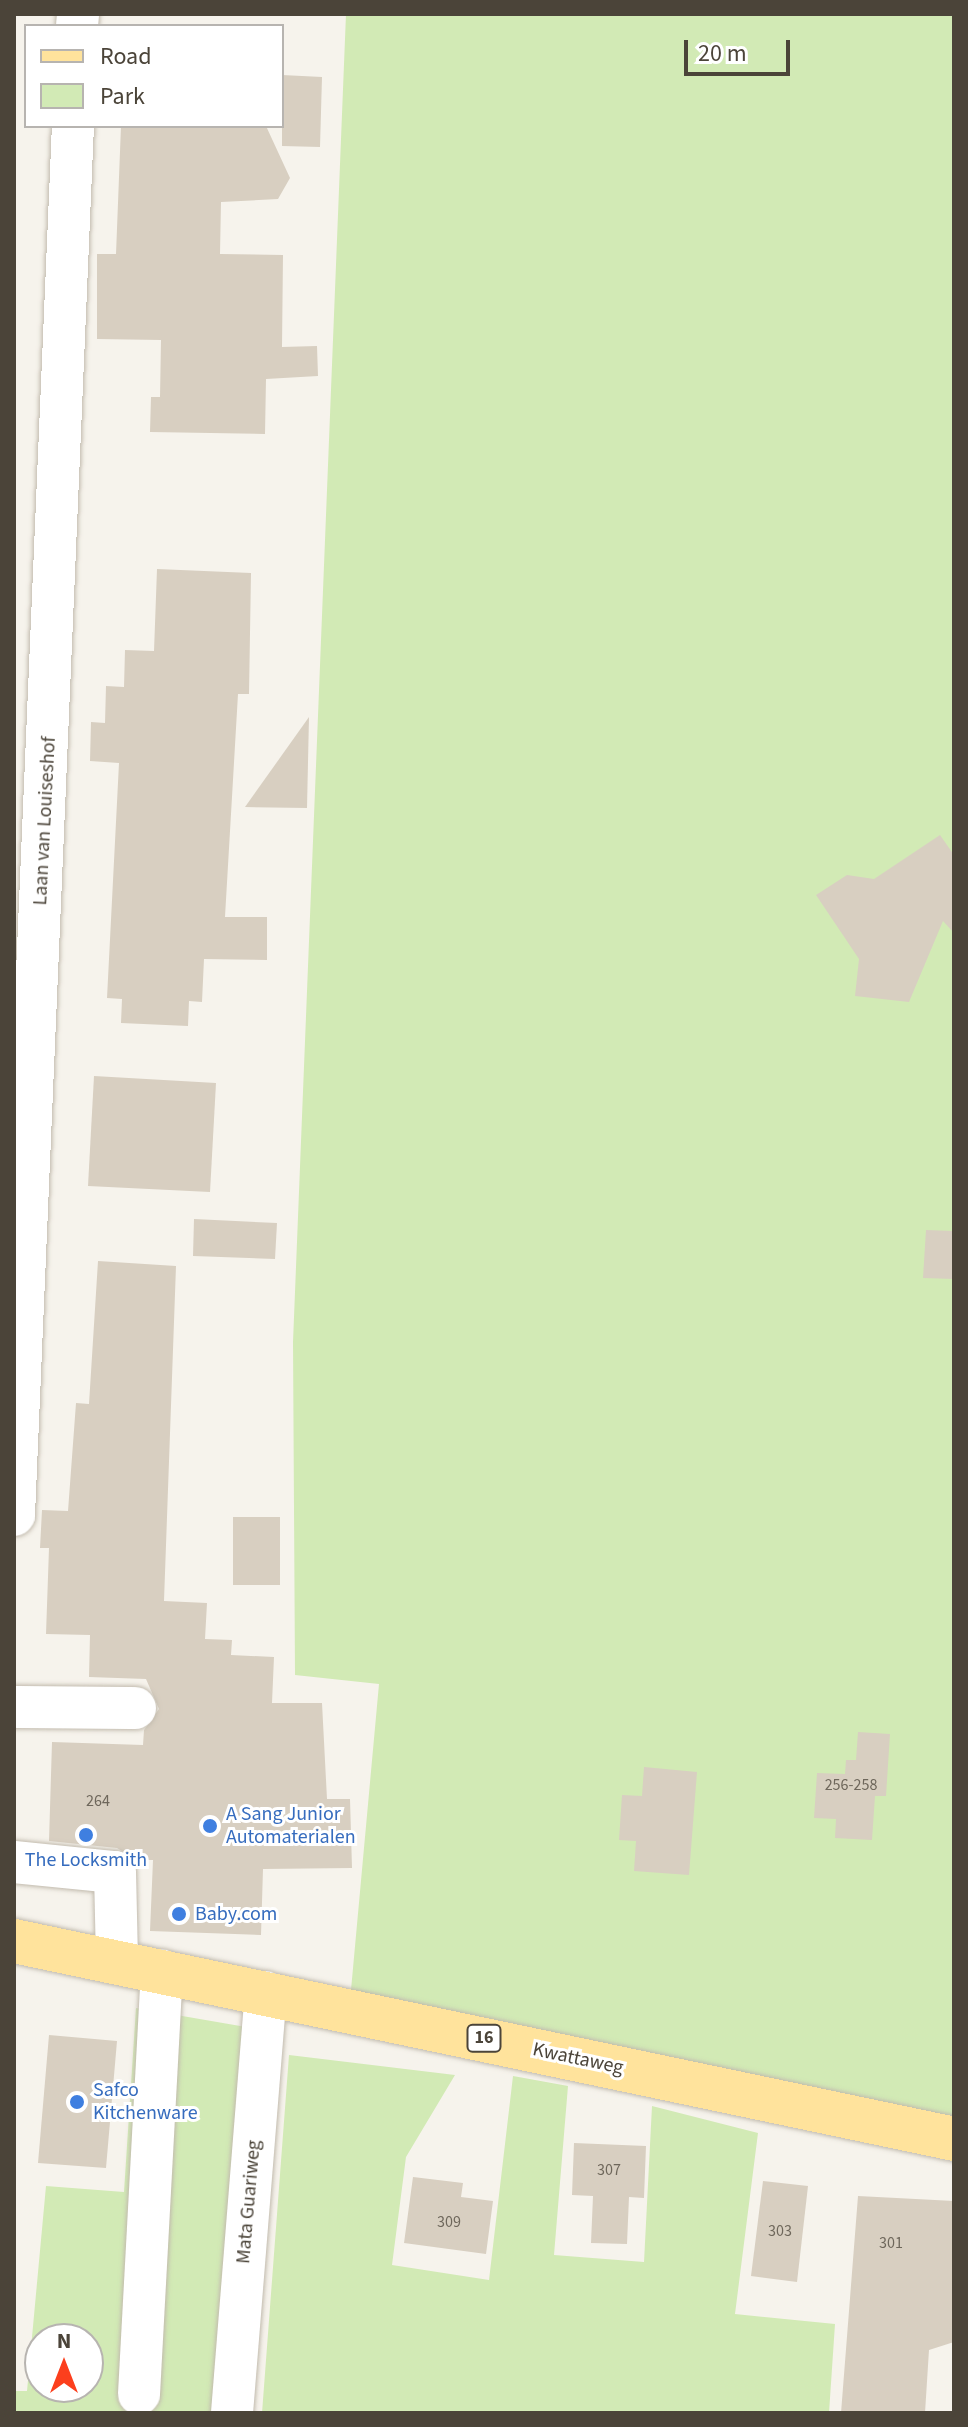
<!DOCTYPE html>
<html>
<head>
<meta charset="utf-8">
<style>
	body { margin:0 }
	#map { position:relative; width:968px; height:2427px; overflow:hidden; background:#f6f3ec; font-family:"Source Sans 3",sans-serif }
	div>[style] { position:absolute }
	.green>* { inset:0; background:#d2eab5 }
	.building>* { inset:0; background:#d8cfc1 }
	.roads { filter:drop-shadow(0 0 2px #c2bbae) drop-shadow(0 0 2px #c2bbae) }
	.minor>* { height:42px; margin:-21px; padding:0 21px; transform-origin:21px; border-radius:21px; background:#fff }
	.major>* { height:44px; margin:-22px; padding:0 22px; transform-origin:22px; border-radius:22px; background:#ffe39c }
	.dots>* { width:22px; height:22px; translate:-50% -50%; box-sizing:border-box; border:4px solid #fff; border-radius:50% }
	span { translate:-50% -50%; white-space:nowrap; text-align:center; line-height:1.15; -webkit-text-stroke:6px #fff; paint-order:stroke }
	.number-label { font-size:16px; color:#6e675b }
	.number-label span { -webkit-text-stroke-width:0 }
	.shield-label span { padding:2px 6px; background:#fff; border:2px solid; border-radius:6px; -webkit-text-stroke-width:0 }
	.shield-label { font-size:18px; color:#4b4439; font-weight:700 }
	.street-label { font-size:20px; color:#4b4439 }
	.shop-label { font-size:20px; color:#366cbe }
	.left { translate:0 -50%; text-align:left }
	.frame { position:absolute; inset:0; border:16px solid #4b4439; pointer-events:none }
	.legend { position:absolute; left:24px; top:24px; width:260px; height:104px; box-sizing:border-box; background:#fff; border:2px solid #b7b4b0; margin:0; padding:10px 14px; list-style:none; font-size:24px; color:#4b4439 }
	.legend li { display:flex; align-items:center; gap:16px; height:40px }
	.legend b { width:40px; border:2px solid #b7b4b0 }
	.north { position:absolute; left:24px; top:2323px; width:80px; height:80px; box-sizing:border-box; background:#fff; border:2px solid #b7b4b0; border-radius:50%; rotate:0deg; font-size:22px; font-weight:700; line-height:32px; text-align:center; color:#4b4439 }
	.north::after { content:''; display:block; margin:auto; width:28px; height:36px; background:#fc3f1d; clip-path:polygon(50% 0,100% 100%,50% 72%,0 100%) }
	.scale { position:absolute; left:684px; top:40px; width:106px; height:36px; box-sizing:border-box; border:4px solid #4b4439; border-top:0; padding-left:10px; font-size:24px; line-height:28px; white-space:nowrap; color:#4b4439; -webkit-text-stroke:6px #fff; paint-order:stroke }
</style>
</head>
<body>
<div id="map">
	<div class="green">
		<div style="clip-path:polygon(346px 14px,954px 14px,954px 2116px,943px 2120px,351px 1990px,379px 1684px,295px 1675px,293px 1342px)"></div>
		<div style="clip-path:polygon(evenodd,136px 2008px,246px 2027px,217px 2413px,14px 2413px,14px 2391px,27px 2391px,46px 2186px,124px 2192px,136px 2008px,40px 2339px,88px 2339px,88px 2387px,40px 2387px,40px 2339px)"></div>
		<div style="clip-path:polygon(289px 2055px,455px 2075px,406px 2157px,392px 2265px,489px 2280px,513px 2076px,568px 2086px,554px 2255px,644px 2262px,652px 2106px,758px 2133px,735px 2314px,835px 2324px,829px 2413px,262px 2413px)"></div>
	</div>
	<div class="building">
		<div style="clip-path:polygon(282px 75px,322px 77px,320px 147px,282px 146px)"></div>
		<div style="clip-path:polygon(121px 126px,266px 126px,290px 178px,278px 199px,221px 202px,220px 254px,283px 255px,282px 347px,317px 346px,318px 376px,266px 379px,265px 434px,150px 432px,151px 397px,160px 397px,161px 340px,97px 339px,97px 254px,116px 254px)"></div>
		<div style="clip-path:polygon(157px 569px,251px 573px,249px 694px,238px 694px,225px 917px,267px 917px,267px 960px,204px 959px,202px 1002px,189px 1001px,188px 1026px,121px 1023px,122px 999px,107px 998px,119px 763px,90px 761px,91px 722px,105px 723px,106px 686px,124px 687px,125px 650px,154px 651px)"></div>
		<div style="clip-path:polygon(309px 717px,307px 808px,245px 807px)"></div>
		<div style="clip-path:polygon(940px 835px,954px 855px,954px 933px,943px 921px,909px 1002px,855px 996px,859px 959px,816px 895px,847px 875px,874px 879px)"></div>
		<div style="clip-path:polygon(94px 1076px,216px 1083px,210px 1192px,88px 1186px)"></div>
		<div style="clip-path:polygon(194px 1219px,277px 1223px,275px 1259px,193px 1256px)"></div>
		<div style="clip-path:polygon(926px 1230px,954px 1231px,954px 1279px,923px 1278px)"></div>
		<div style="clip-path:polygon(98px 1261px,176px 1266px,164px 1601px,207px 1603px,205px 1639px,232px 1640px,231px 1655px,274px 1657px,272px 1703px,322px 1703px,327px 1799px,350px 1799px,352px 1868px,263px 1869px,261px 1935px,150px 1931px,153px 1860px,136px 1860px,117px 1848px,49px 1841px,52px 1742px,143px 1745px,144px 1730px,159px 1709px,146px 1679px,89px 1677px,90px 1635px,46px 1634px,49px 1548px,40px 1548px,42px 1510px,68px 1511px,76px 1403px,89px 1404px)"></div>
		<div style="clip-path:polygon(233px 1517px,280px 1517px,280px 1585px,233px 1585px)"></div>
		<div style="clip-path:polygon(858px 1732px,890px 1734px,886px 1796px,875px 1796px,872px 1840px,835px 1838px,836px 1819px,814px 1818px,817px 1773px,845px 1774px,846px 1760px,856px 1760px)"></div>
		<div style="clip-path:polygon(644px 1767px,697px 1772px,689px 1875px,634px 1871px,636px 1841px,619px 1840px,622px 1795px,642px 1796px)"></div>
		<div style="clip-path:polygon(49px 2035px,117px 2041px,106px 2168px,38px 2163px)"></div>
		<div style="clip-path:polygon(574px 2143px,646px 2146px,644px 2198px,629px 2197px,627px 2244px,591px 2243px,593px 2196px,572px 2195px)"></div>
		<div style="clip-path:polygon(413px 2177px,463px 2183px,461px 2197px,493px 2201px,486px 2254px,404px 2243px)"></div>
		<div style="clip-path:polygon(763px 2181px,808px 2186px,797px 2282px,751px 2276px)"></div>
		<div style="clip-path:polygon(858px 2196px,954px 2201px,954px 2342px,929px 2350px,925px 2413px,841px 2413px)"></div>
	</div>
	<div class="roads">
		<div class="minor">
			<div style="left:77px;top:26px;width:12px;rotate:-85deg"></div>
			<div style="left:14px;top:1515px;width:1390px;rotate:-87.57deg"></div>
			<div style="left:14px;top:1707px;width:121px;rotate:0.5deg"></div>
			<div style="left:14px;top:1862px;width:101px;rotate:5.7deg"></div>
			<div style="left:115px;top:1872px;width:89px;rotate:88.7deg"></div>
			<div style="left:139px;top:2394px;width:424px;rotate:-86.9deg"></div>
			<div style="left:232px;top:2413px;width:422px;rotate:-85.4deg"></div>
		</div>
		<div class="major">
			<div style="left:14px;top:1941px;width:961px;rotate:11.89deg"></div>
		</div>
	</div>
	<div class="dots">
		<div style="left:210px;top:1826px;background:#3f7fe0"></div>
		<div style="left:86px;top:1835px;background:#3f7fe0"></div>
		<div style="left:179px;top:1914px;background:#3f7fe0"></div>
		<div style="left:77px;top:2102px;background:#3f7fe0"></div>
	</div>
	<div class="number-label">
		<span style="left:851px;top:1785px">256-258</span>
		<span style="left:98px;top:1801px">264</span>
		<span style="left:609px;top:2170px">307</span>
		<span style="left:449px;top:2222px">309</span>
		<span style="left:780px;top:2231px">303</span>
		<span style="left:891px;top:2243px">301</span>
	</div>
	<div class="shield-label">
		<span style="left:484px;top:2038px">16</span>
	</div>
	<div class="street-label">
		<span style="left:45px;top:821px;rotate:-87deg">Laan van Louiseshof</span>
		<span style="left:578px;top:2059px;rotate:12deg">Kwattaweg</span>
		<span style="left:249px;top:2202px;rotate:-85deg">Mata Guariweg</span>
	</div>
	<div class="shop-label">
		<span class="left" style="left:226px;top:1826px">A Sang Junior<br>Automaterialen</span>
		<span style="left:86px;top:1860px">The Locksmith</span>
		<span class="left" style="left:195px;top:1914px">Baby.com</span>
		<span class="left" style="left:93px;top:2102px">Safco<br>Kitchenware</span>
	</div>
	<div class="frame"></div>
	<ul class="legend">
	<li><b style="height:10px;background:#ffe39c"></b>Road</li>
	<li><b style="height:22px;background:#d2eab5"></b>Park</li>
	</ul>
	<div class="north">N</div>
	<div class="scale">20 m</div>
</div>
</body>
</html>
